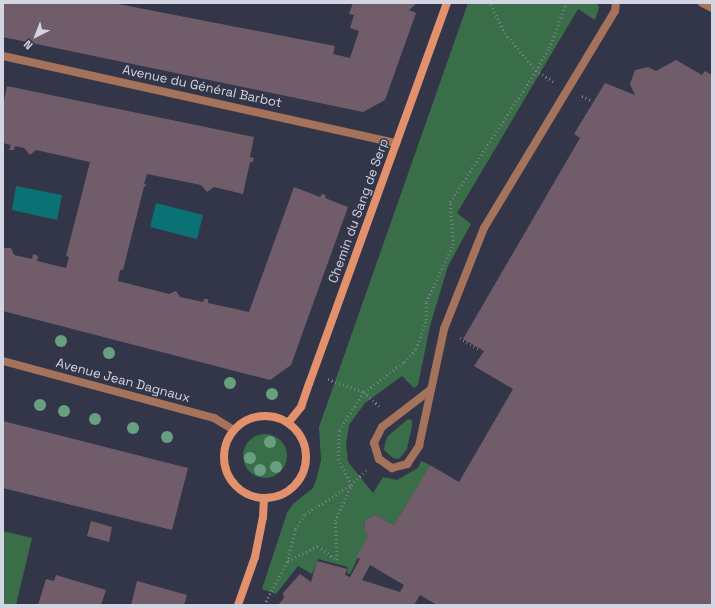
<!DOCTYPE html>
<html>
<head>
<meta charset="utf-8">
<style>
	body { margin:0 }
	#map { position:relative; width:715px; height:608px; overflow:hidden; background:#333649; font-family:"Space Grotesk",sans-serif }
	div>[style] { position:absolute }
	.green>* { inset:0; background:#3a6e49 }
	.round { border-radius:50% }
	.water>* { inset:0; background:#0a7275 }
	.building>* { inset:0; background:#715c6a }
	.path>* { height:2.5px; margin-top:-1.25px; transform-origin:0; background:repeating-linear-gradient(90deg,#7a7d8d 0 1px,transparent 0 4px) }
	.lane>* { height:8px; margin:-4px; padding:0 4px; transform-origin:4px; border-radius:4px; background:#a5725b }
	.street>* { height:8px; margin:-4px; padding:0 4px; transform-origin:4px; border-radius:4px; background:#a5725b }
	.secondary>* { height:8px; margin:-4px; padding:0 4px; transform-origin:4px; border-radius:4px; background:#e3916c }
	.secondary>.ring { margin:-4px; padding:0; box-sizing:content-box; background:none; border:8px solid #e3916c; border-radius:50% }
	.trees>* { width:12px; height:12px; margin:-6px; border-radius:50%; background:#689f81 }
	span { translate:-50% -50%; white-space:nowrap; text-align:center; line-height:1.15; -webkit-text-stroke:3px #333649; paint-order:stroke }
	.street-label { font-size:13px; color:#d3d6e2 }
	.frame { position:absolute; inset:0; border:4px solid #d3d6e2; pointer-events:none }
	.north { position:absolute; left:16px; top:16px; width:40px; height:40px; -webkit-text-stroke:3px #333649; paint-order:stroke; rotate:222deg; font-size:11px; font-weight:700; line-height:16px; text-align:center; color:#d3d6e2 }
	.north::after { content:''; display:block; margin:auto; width:14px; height:18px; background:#d3d6e2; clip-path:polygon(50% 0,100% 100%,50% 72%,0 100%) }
</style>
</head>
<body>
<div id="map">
	<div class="green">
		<div style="clip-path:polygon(468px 3px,597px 3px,599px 8px,595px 20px,578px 9px,457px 213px,471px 224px,448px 266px,430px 326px,418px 385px,414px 388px,402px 376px,365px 403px,349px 425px,346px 444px,348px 462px,373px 493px,383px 477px,397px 480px,418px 468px,421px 461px,430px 465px,394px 525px,375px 515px,365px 520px,364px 530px,368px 537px,350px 574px,347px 573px,348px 567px,318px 559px,312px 574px,298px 566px,276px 594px,262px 589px,287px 513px,293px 504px,313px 488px,317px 477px,321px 460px,319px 427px)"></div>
		<div style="clip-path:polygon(408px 419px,412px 420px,412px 426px,407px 449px,399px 459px,393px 458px,384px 450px,385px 443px,388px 436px)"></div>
		<div class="round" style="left:243px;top:434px;width:44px;height:44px"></div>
		<div style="clip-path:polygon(3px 531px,32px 538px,16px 605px,3px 605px)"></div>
	</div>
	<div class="water">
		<div style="clip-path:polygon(16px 186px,62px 195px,57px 220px,12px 210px)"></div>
		<div style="clip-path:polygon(156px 203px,203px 215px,197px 239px,150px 227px)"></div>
	</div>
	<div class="building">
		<div style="clip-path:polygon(3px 3px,113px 3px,335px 46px,333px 54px,350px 58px,359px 31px,350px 28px,354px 15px,349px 14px,353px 3px,417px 3px,409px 10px,416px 13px,385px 100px,363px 112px,3px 37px)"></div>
		<div style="clip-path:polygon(evenodd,676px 60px,702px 75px,705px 71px,712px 75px,712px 605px,437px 605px,420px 595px,414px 605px,278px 605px,284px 598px,283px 593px,300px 574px,311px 582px,317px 561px,347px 569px,345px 575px,350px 577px,360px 559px,356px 557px,368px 537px,364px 530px,365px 520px,375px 515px,394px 525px,430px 465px,459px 482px,513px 389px,474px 366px,484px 351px,463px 339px,580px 138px,574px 134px,605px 83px,635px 95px,630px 84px,635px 70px,648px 67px,656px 71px,676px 60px,370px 565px,404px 585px,400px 592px,362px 580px,370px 565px)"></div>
		<div style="clip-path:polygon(7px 86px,254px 137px,250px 157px,254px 158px,253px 162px,250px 162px,243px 194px,214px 187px,207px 192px,201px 185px,147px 174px,144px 184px,147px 185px,144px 187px,123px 270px,120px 270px,118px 281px,169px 294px,176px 291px,180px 297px,203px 302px,204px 299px,208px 299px,208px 303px,249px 312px,294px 187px,320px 197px,322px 194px,326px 195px,325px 198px,348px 207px,291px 365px,270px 380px,3px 311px,4px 248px,11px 248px,14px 255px,32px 259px,33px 254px,38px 256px,37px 261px,66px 268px,69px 257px,66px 256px,90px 162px,36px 150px,30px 155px,24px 148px,15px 146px,14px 150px,9px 150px,11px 145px,3px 143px,3px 105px)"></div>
		<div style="clip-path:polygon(3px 421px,188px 468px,172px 530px,3px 488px)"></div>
		<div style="clip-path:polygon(91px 521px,112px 527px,109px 542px,87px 536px)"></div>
		<div style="clip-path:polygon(56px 575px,106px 590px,101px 605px,38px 605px,46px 579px,54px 581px)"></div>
		<div style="clip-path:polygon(137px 581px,187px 595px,184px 605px,131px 605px)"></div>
	</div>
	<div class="path">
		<div style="left:553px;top:82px;width:20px;rotate:-147deg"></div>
		<div style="left:536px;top:71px;width:26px;rotate:-61deg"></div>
		<div style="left:549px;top:48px;width:48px;rotate:-69.3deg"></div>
		<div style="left:582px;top:96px;width:10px;rotate:24deg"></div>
		<div style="left:460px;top:338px;width:21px;rotate:31deg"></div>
		<div style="left:328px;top:379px;width:38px;rotate:20deg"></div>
		<div style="left:364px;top:392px;width:22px;rotate:43deg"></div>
		<div style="left:288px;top:561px;width:34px;rotate:-27deg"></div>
		<div style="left:318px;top:546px;width:24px;rotate:36deg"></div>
		<div style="left:337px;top:560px;width:39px;rotate:-93deg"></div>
		<div style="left:335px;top:521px;width:39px;rotate:-66deg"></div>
		<div style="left:351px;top:485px;width:21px;rotate:-45deg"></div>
		<div style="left:264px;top:605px;width:49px;rotate:-61.9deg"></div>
		<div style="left:287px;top:562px;width:34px;rotate:-76deg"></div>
		<div style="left:295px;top:529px;width:18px;rotate:-56deg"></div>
		<div style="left:305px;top:514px;width:54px;rotate:-32.2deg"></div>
		<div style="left:351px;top:485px;width:28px;rotate:-117deg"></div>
		<div style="left:338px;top:460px;width:30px;rotate:-88deg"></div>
		<div style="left:339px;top:430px;width:45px;rotate:-56.7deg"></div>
		<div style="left:364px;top:392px;width:50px;rotate:-36.9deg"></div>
		<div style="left:404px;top:362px;width:18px;rotate:-47deg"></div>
		<div style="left:416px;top:349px;width:31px;rotate:-71deg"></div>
		<div style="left:426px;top:320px;width:18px;rotate:-90deg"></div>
		<div style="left:426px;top:302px;width:63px;rotate:-64.7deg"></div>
		<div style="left:453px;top:245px;width:43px;rotate:-94deg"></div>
		<div style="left:450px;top:202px;width:157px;rotate:-56.7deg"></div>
		<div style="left:536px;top:71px;width:48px;rotate:-130deg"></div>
		<div style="left:505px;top:34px;width:34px;rotate:-116deg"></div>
	</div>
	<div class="lane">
		<div style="left:702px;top:3px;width:11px;rotate:27deg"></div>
		<div style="left:429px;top:391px;width:59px;rotate:142.5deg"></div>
		<div style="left:382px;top:427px;width:18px;rotate:117deg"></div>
		<div style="left:374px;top:443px;width:17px;rotate:73deg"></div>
		<div style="left:379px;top:459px;width:16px;rotate:35deg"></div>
		<div style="left:392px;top:468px;width:16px;rotate:-15deg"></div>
		<div style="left:407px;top:464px;width:22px;rotate:-56deg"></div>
		<div style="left:419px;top:446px;width:120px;rotate:-77.9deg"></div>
		<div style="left:444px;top:329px;width:109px;rotate:-68.4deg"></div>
		<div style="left:484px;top:228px;width:253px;rotate:-58.9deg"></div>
		<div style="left:615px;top:11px;width:8px;rotate:-83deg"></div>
	</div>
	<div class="street">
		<div style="left:3px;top:56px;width:403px;rotate:12.5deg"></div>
		<div style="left:3px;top:361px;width:219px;rotate:15.1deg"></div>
		<div style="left:214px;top:418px;width:23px;rotate:31deg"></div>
	</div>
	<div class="secondary">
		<div class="ring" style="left:224px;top:416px;width:74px;height:74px"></div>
		<div style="left:288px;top:423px;width:21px;rotate:-51deg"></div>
		<div style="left:301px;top:407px;width:24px;rotate:-71deg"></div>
		<div style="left:309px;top:384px;width:405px;rotate:-70.1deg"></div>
		<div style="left:238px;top:605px;width:51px;rotate:-70.5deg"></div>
		<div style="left:255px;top:557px;width:41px;rotate:-78.7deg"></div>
		<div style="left:263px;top:517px;width:19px;rotate:-87deg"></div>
	</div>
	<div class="trees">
		<div style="left:61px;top:341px"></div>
		<div style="left:109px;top:353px"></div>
		<div style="left:230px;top:383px"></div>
		<div style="left:272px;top:394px"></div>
		<div style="left:40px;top:405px"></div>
		<div style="left:64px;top:411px"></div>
		<div style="left:95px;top:419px"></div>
		<div style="left:133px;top:428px"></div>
		<div style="left:167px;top:437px"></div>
		<div style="left:270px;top:442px"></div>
		<div style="left:250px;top:458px"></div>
		<div style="left:276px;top:467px"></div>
		<div style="left:260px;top:470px"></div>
	</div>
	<div class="street-label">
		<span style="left:202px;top:87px;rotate:12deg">Avenue du Général Barbot</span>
		<span style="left:359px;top:211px;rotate:-70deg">Chemin du Sang de Serp</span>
		<span style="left:123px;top:381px;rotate:15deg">Avenue Jean Dagnaux</span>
	</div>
	<div class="frame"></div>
	<div class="north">N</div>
</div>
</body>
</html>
